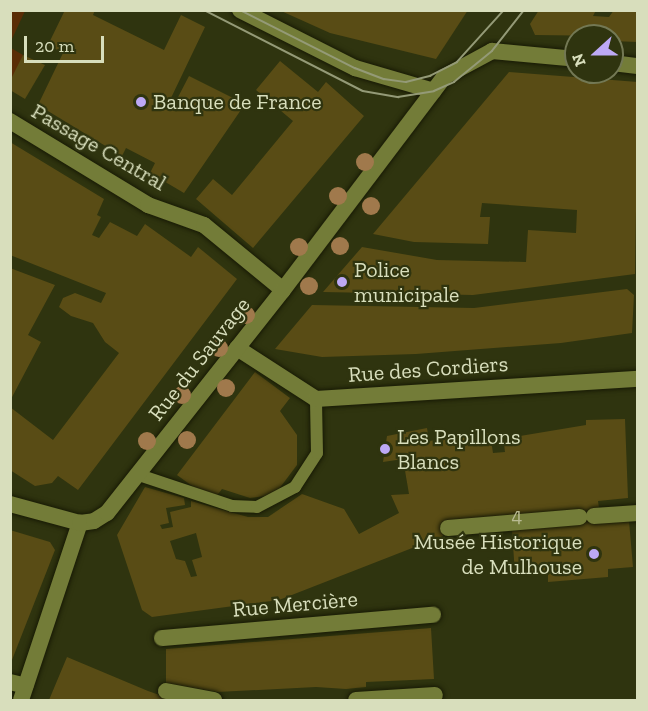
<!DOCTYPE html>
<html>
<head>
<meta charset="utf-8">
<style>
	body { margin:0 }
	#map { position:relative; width:648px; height:711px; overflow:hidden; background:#2f340f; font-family:"Zilla Slab",serif }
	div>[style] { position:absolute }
	.green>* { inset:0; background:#5a2d06 }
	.building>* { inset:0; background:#594c15 }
	.roads { filter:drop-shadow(0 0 2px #181a05) drop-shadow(0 0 2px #181a05) }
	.service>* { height:12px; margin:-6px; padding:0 6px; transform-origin:6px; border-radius:6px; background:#737c38 }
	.pedestrian>* { height:16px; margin:-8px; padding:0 8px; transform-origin:8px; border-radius:8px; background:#737c38 }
	.minor>* { height:16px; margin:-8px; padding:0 8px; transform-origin:8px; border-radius:8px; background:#737c38 }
	.tram>* { height:1.5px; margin:-0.75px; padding:0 0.75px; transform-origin:0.75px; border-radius:0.75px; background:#949a77 }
	.trees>* { width:18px; height:18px; margin:-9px; border-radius:50%; background:#a0794c }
	.dots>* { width:16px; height:16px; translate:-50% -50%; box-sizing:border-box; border:3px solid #2f340f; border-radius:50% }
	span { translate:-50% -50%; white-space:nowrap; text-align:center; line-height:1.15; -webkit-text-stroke:4.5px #2f340f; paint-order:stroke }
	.number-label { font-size:20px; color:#b8ba92 }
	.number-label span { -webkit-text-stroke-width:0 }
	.poi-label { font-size:22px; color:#d8debc }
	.left { translate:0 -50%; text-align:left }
	.right { translate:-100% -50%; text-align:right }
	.street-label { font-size:22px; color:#d8debc }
	.frame { position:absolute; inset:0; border:12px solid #d8debc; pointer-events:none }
	.north { position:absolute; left:564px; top:24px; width:60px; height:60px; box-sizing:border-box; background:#2f340f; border:2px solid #737854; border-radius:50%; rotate:249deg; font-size:16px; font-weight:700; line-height:24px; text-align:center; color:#d8debc }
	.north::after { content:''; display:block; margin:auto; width:21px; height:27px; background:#bda9f5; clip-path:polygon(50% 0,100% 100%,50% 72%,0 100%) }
	.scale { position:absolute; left:24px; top:36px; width:80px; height:27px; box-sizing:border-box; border:3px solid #d8debc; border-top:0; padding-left:8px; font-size:18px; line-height:21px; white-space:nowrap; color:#d8debc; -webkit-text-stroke:4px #2f340f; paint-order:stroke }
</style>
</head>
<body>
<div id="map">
	<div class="green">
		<div style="clip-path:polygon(11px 10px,25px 11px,11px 41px,10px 11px)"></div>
		<div style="clip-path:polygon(11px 48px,23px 55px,11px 86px)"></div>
	</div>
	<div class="building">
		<div style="clip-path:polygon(65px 10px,95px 10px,93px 15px,164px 50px,181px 15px,205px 27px,171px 98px,176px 101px,189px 76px,245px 104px,184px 193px,150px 173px,155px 163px,126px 148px,122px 156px,38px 105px,63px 53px,48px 45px)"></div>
		<div style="clip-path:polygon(279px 10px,468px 10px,436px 59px,330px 33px)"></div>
		<div style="clip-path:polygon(539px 10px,596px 10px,593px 16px,609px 17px,614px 10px,638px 10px,638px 42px,612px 41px,612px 36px,535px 35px,530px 24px)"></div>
		<div style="clip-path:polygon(23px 55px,45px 65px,25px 99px,10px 90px,10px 81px)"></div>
		<div style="clip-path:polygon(280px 61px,318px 92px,326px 82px,364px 116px,253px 248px,196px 199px,213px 179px,232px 195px,293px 121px,256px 90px)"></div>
		<div style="clip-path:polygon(509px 72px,638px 82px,635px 274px,473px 295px,323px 292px,362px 247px,437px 260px,526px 262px,528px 230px,576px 233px,577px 210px,482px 203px,480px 217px,490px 217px,488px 244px,414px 242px,373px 234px)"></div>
		<div style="clip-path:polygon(10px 142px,104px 199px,97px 215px,101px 217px,92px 235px,99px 238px,110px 222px,137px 236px,145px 224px,191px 257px,198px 247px,237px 279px,78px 490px,58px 476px,52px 483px,35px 486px,10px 470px,10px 407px,53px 440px,119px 353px,105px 342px,93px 323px,71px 316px,59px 307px,63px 298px,75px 293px,101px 303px,106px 293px,10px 255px)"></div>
		<div style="clip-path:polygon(10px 268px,55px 285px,28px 335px,41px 342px,10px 401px)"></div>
		<div style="clip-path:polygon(627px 289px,634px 295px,632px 333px,561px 343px,416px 354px,322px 357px,275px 349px,312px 305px,474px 308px)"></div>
		<div style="clip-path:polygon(255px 372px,290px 398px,280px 411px,297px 435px,297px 465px,279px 489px,265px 496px,250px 498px,222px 489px,215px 498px,206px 491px,203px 494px,177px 475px)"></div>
		<div style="clip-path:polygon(evenodd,625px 419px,628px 498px,598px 501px,599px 508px,629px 521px,633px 567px,608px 569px,608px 577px,548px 582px,548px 573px,515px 575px,512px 529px,442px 524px,443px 536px,279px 600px,152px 617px,142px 610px,117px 535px,145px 487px,184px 498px,185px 505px,166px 508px,169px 523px,160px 525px,162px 529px,173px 527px,170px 512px,191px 507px,191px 501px,248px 517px,268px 517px,302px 494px,344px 509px,359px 534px,399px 513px,391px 495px,409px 494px,403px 459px,383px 462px,387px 436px,427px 428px,429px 441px,490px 433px,493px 453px,505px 452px,504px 444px,521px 443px,520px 436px,586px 425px,586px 420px,625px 419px,196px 533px,202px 557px,192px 560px,197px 576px,191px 577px,185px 561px,176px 559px,170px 541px,196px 533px)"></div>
		<div style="clip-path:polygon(10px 530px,50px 542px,55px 550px,10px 665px)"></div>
		<div style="clip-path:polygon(431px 628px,434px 679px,366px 682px,366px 687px,346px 689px,316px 687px,217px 692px,166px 683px,166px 649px)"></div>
		<div style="clip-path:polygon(67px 657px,148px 691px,174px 700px,49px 700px)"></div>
	</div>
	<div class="roads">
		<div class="service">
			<div style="left:136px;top:474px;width:101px;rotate:18.4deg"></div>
			<div style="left:232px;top:506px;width:25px;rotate:2deg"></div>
			<div style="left:257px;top:507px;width:43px;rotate:-27.8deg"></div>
			<div style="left:295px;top:487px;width:40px;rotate:-57.1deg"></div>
			<div style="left:317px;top:453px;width:54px;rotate:-91.1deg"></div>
		</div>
		<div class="pedestrian">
			<div style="left:594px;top:516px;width:44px;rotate:-3.9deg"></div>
			<div style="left:448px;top:528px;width:132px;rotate:-4.8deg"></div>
			<div style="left:162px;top:638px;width:272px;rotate:-4.9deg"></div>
			<div style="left:10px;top:682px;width:16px;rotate:14deg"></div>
			<div style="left:166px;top:691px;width:49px;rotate:10.6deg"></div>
			<div style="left:21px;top:700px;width:187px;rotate:-71.6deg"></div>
			<div style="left:356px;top:700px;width:79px;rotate:-3.6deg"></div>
		</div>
		<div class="minor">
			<div style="left:240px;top:10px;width:129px;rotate:26.8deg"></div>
			<div style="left:355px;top:68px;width:82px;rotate:16.2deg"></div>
			<div style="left:612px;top:63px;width:26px;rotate:7deg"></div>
			<div style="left:10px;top:121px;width:162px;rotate:31.3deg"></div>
			<div style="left:148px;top:205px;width:59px;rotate:19.7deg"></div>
			<div style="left:204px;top:225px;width:102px;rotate:39.4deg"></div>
			<div style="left:237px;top:348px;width:94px;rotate:32.8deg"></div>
			<div style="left:316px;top:399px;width:323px;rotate:-3.6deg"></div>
			<div style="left:10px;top:504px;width:73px;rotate:15.2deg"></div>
			<div style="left:80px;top:523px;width:14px;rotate:-8deg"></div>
			<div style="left:94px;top:521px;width:15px;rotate:-32deg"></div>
			<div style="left:107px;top:513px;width:284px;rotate:-51.7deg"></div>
			<div style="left:283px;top:290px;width:267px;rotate:-52.9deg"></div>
			<div style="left:444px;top:77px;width:55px;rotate:-28.4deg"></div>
			<div style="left:492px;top:51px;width:84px;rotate:5.4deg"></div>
		</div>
	</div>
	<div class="tram">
		<div style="left:204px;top:10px;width:178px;rotate:27deg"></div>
		<div style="left:363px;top:91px;width:36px;rotate:10deg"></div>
		<div style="left:398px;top:97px;width:36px;rotate:-9deg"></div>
		<div style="left:434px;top:91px;width:22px;rotate:-24deg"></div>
		<div style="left:454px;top:82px;width:49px;rotate:-39.2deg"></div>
		<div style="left:492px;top:51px;width:52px;rotate:-52deg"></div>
		<div style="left:240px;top:10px;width:129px;rotate:26.8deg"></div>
		<div style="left:355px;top:68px;width:31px;rotate:21deg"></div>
		<div style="left:384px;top:79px;width:22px;rotate:8deg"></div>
		<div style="left:406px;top:82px;width:25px;rotate:-14deg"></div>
		<div style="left:430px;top:76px;width:30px;rotate:-27deg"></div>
		<div style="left:457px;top:62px;width:70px;rotate:-47.9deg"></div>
	</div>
	<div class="trees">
		<div style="left:365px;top:162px"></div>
		<div style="left:338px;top:196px"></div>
		<div style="left:371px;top:206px"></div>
		<div style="left:340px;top:246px"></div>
		<div style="left:299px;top:247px"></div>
		<div style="left:309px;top:286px"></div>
		<div style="left:246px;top:315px"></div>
		<div style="left:219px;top:348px"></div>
		<div style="left:226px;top:388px"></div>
		<div style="left:182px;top:395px"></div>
		<div style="left:187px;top:440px"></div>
		<div style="left:147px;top:441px"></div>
	</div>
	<div class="dots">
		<div style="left:141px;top:102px;background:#bda9f5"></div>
		<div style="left:342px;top:282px;background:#bda9f5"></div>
		<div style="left:385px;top:449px;background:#bda9f5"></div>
		<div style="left:594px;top:554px;background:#bda9f5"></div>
	</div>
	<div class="number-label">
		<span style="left:517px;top:515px">4</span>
	</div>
	<div class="poi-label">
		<span class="left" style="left:153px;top:102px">Banque de France</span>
		<span class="left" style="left:354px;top:282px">Police<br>municipale</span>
		<span class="left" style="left:397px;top:449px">Les Papillons<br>Blancs</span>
		<span class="right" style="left:582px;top:554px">Musée Historique<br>de Mulhouse</span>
	</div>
	<div class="street-label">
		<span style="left:99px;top:147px;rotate:30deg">Passage Central</span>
		<span style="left:199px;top:359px;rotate:-52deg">Rue du Sauvage</span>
		<span style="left:428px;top:369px;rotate:-4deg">Rue des Cordiers</span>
		<span style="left:295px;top:604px;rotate:-5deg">Rue Mercière</span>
	</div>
	<div class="frame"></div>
	<div class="north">N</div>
	<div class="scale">20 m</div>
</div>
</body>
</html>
